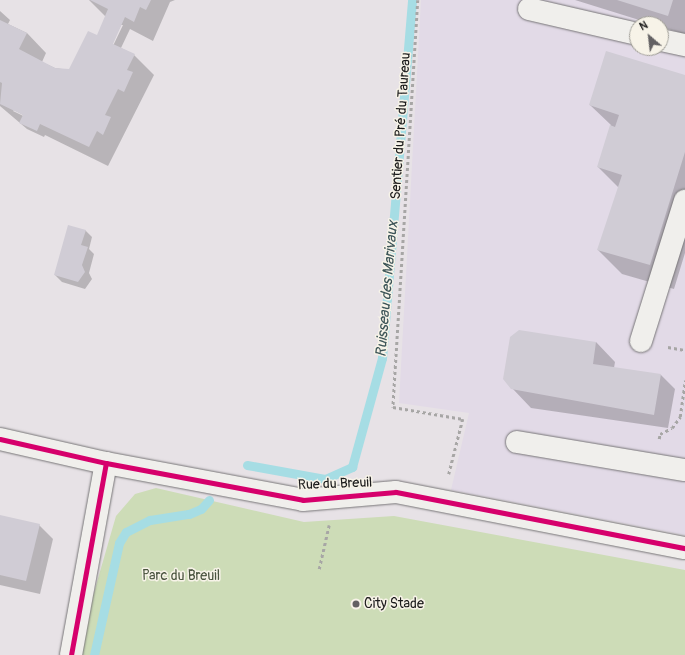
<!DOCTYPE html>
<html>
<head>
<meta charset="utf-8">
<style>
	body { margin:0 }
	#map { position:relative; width:685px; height:655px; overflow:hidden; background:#e7e2e6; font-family:Pangolin,sans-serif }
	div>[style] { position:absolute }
	.built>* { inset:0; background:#e2dae7 }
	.green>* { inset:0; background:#cddcb7 }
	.shadow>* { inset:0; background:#0003 }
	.stream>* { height:9px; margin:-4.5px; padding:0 4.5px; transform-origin:4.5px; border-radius:4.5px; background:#a6dde4 }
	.building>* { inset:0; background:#d0ccd5 }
	.path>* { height:2.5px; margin-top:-1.25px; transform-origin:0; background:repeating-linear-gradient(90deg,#a7a6a5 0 3px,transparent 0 6px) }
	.roads { filter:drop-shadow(0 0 1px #777577) drop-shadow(0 0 1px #777577) }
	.minor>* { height:22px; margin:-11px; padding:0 11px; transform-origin:11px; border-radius:11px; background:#f0efec }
	.cycleway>* { height:5px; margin:-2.5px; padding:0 2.5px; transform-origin:2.5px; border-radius:2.5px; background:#d6006c }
	.dots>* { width:11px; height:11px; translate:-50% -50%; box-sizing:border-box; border:2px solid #f7f3e8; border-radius:50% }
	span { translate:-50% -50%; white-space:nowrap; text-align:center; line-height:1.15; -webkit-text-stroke:3px #f7f3e8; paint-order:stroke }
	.street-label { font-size:14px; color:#1c1c1c }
	.park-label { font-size:14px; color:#4a543f }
	.poi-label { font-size:14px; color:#1c1c1c }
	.left { translate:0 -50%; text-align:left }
	.water-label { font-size:15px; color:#3d5558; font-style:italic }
	.north { position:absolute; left:629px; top:16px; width:40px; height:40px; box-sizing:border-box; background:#f7f3e8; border:1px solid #9f9d96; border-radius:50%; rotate:332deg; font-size:11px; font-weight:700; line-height:16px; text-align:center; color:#1c1c1c }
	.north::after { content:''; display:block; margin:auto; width:14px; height:18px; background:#636163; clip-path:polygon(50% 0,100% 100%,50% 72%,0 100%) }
</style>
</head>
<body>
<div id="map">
	<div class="built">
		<div style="clip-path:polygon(evenodd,421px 0,685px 0,685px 535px,451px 490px,469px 413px,399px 403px,421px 0,637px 24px,661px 24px,661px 48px,637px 48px,637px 24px)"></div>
	</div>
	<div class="green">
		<div style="clip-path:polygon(156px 488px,304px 522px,394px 516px,685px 570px,685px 655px,76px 655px,116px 516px,135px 494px)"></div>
	</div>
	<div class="shadow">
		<div style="clip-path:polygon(evenodd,89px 0,175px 0,170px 2px,153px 41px,130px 29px,121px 48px,134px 55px,154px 75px,108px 166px,45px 135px,44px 137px,27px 129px,0 106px,0 11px,10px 20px,8px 24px,27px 33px,46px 53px,42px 62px,55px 68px,69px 70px,97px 37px,106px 17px,89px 0,121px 25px,123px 25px,112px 48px,110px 48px,121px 25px,89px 0,14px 110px,40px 124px,13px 111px,14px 110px)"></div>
		<div style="clip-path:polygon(575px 0,685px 0,685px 34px,661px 27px,661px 24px,652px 24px)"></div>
		<div style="clip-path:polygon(685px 76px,685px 253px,674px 289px,622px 274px,598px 250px,619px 188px,598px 167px,611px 125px,590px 105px)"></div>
		<div style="clip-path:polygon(85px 230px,92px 237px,89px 249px,94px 254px,89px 273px,92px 279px,85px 289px,62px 282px,55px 275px)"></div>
		<div style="clip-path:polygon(596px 342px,615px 362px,614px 368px,661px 375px,675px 389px,668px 428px,531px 408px,512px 388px)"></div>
		<div style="clip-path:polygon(0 516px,39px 525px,53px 539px,40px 594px,0 585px)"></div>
	</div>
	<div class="stream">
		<div style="left:247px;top:465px;width:79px;rotate:10.2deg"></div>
		<div style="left:325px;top:479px;width:30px;rotate:-24deg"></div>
		<div style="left:352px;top:467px;width:113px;rotate:-74.6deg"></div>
		<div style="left:382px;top:358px;width:359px;rotate:-85.2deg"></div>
		<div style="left:94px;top:655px;width:115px;rotate:-77.4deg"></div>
		<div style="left:119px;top:543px;width:13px;rotate:-58deg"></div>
		<div style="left:126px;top:532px;width:27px;rotate:-27deg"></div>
		<div style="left:150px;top:520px;width:39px;rotate:-9deg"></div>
		<div style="left:189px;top:514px;width:13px;rotate:-23deg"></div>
		<div style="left:201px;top:509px;width:12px;rotate:-48deg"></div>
	</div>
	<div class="building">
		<div style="clip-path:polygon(90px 0,151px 0,146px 10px,140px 7px,134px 22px,125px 17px,113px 44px,135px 54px,127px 70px,133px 72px,124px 92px,118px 89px,105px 115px,111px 117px,103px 135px,97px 131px,89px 147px,40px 124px,37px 131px,19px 123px,23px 115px,0 104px,2px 83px,0 82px,0 20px,27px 33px,19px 49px,55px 68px,69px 69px,88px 31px,97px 35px,108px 9px)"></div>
		<div style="clip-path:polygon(617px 0,673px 0,668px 16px)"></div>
		<div style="clip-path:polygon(606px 51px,685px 75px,685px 152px,650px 265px,597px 250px,622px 175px,597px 167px,610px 125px,615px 127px,619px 115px,589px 105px)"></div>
		<div style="clip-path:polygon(68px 225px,86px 230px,81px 245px,88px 247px,82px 265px,85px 272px,78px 282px,54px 275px)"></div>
		<div style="clip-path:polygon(519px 330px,596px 342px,593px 364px,661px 374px,654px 415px,511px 389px,503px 379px,510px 337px)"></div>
		<div style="clip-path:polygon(0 515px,40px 524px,26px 581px,0 575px)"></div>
	</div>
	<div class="path">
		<div style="left:418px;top:0;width:408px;rotate:93.5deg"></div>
		<div style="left:393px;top:407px;width:71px;rotate:9.7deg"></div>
		<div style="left:463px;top:419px;width:57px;rotate:104.3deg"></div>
		<div style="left:668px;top:347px;width:17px;rotate:10deg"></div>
		<div style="left:659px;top:439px;width:5px;rotate:-79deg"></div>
		<div style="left:660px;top:434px;width:13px;rotate:-27deg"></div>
		<div style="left:672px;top:428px;width:14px;rotate:-54deg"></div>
		<div style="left:680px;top:417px;width:37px;rotate:-82deg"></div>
		<div style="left:319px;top:569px;width:45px;rotate:-77.2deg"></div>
	</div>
	<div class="roads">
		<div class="minor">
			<div style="left:529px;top:9px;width:111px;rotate:13deg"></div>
			<div style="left:661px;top:40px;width:25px;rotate:12deg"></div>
			<div style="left:641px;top:341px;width:147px;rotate:-72.6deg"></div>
			<div style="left:0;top:439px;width:109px;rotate:12.8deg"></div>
			<div style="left:106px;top:463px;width:200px;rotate:10.6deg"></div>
			<div style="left:303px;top:500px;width:93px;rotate:-4.9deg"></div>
			<div style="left:396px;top:492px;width:294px;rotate:11deg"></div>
			<div style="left:517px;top:442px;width:170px;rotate:9.5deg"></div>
			<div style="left:71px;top:655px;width:195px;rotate:-79.7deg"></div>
		</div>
	</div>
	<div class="cycleway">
		<div style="left:0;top:439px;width:109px;rotate:12.8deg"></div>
		<div style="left:106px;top:463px;width:200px;rotate:10.6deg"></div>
		<div style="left:303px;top:500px;width:93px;rotate:-4.9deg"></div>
		<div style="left:396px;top:492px;width:294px;rotate:11deg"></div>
		<div style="left:71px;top:655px;width:195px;rotate:-79.7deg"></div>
	</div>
	<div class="dots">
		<div style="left:356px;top:604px;background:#636163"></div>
	</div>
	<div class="street-label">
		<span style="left:401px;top:126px;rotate:-86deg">Sentier du Pré du Taureau</span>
		<span style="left:335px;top:484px;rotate:-2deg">Rue du Breuil</span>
	</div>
	<div class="park-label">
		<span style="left:181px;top:576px">Parc du Breuil</span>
	</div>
	<div class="poi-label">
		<span class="left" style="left:364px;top:604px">City Stade</span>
	</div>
	<div class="water-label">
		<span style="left:387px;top:289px;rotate:-85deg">Ruisseau des Marivaux</span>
	</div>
	<div class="north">N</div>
</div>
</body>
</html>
